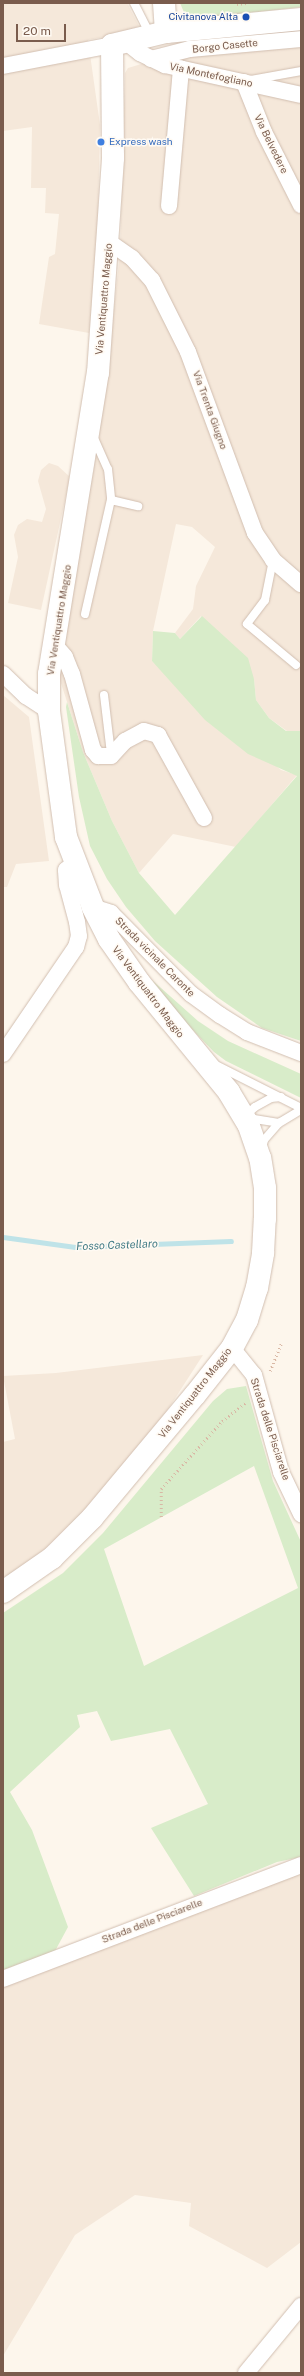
<!DOCTYPE html>
<html>
<head>
<meta charset="utf-8">
<style>
	body { margin:0 }
	#map { position:relative; width:304px; height:2376px; overflow:hidden; background:#fdf6ec; font-family:"Public Sans",sans-serif }
	div>[style] { position:absolute }
	.residential>* { inset:0; background:#f5e8da }
	.green>* { inset:0; background:#d8ecc9 }
	.stream>* { height:5px; margin:-2.5px; padding:0 2.5px; transform-origin:2.5px; border-radius:2.5px; background:#bfe3e8 }
	.path>* { height:2.5px; margin-top:-1.25px; transform-origin:0; background:repeating-linear-gradient(90deg,#d9b8a5 0 1px,transparent 0 4px) }
	.roads { filter:drop-shadow(0 0 1px #d1beb0) drop-shadow(0 0 1px #d1beb0) }
	.lane>* { height:8px; margin:-4px; padding:0 4px; transform-origin:4px; border-radius:4px; background:#fff }
	.street>* { height:16px; margin:-8px; padding:0 8px; transform-origin:8px; border-radius:8px; background:#fff }
	.secondary>* { height:22px; margin:-11px; padding:0 11px; transform-origin:11px; border-radius:11px; background:#fff }
	.dots>* { width:11px; height:11px; translate:-50% -50%; box-sizing:border-box; border:2px solid #fffaf3; border-radius:50% }
	span { translate:-50% -50%; white-space:nowrap; text-align:center; line-height:1.15; -webkit-text-stroke:3px #fffaf3; paint-order:stroke }
	.transit-label { font-size:10px; color:#164399 }
	.right { translate:-100% -50%; text-align:right }
	.street-label { font-size:10px; color:#7a5c4d }
	.shop-label { font-size:10px; color:#366cbe }
	.left { translate:0 -50%; text-align:left }
	.water-label { font-size:11px; color:#437c86; font-style:italic }
	.frame { position:absolute; inset:0; border:4px solid #7a5c4d; pointer-events:none }
	.scale { position:absolute; left:16px; top:24px; width:50px; height:18px; box-sizing:border-box; border:2px solid #7a5c4d; border-top:0; padding-left:5px; font-size:12px; line-height:14px; white-space:nowrap; color:#7a5c4d; -webkit-text-stroke:3px #fffaf3; paint-order:stroke }
</style>
</head>
<body>
<div id="map">
	<div class="residential">
		<div style="clip-path:polygon(3px 3px,127px 3px,139px 26px,120px 34px,88px 40px,100px 125px,97px 263px,89px 333px,39px 324px,49px 257px,55px 254px,59px 214px,45px 213px,46px 188px,31px 188px,32px 127px,3px 131px)"></div>
		<div style="clip-path:polygon(301px 40px,301px 731px,287px 731px,269px 718px,256px 700px,254px 679px,201px 616px,180px 639px,175px 633px,193px 609px,196px 586px,215px 547px,192px 527px,176px 524px,153px 631px,152px 661px,281px 770px,297px 775px,236px 847px,173px 834px,139px 873px,112px 821px,83px 752px,60px 680px,61px 643px,94px 468px,111px 337px,120px 253px,125px 73px,128px 68px,171px 55px)"></div>
		<div style="clip-path:polygon(49px 463px,58px 466px,70px 477px,41px 610px,8px 603px,18px 557px,14px 535px,18px 525px,27px 519px,42px 522px,46px 509px,38px 481px,41px 470px)"></div>
		<div style="clip-path:polygon(3px 695px,29px 717px,49px 861px,16px 864px,7px 887px,3px 887px)"></div>
		<div style="clip-path:polygon(203px 1355px,152px 1434px,48px 1552px,3px 1583px,3px 1442px,15px 1439px,3px 1376px,56px 1373px)"></div>
		<div style="clip-path:polygon(301px 1865px,301px 2242px,267px 2268px,189px 2226px,191px 2203px,135px 2195px,75px 2235px,3px 2356px,3px 1979px)"></div>
	</div>
	<div class="green">
		<div style="clip-path:polygon(180px 3px,301px 3px,301px 7px,198px 19px,186px 17px)"></div>
		<div style="clip-path:polygon(202px 616px,248px 658px,254px 679px,256px 700px,269px 718px,286px 731px,301px 731px,301px 1041px,262px 1028px,217px 997px,155px 941px,126px 907px,107px 879px,90px 846px,79px 797px,66px 707px,67px 702px,83px 752px,112px 821px,139px 873px,175px 915px,297px 776px,248px 754px,205px 720px,152px 661px,153px 631px,175px 633px,180px 639px)"></div>
		<div style="clip-path:polygon(152px 980px,198px 1021px,228px 1041px,301px 1074px,301px 1098px,226px 1061px,214px 1052px,186px 1023px)"></div>
		<div style="clip-path:polygon(evenodd,246px 1386px,273px 1481px,301px 1542px,301px 1857px,277px 1862px,194px 1896px,151px 1828px,208px 1804px,170px 1729px,111px 1741px,97px 1711px,77px 1715px,80px 1727px,10px 1792px,32px 1830px,68px 1927px,55px 1951px,3px 1970px,3px 1613px,63px 1573px,103px 1533px,213px 1401px,227px 1389px,246px 1386px,254px 1466px,298px 1588px,144px 1666px,104px 1549px,254px 1466px)"></div>
	</div>
	<div class="stream">
		<div style="left:3px;top:1237px;width:73px;rotate:7.9deg"></div>
		<div style="left:75px;top:1247px;width:156px;rotate:-2.2deg"></div>
	</div>
	<div class="path">
		<div style="left:237px;top:4px;width:9px;rotate:-6deg"></div>
		<div style="left:270px;top:1371px;width:31px;rotate:-68deg"></div>
		<div style="left:161px;top:1517px;width:28px;rotate:-90deg"></div>
		<div style="left:161px;top:1489px;width:91px;rotate:-48.1deg"></div>
		<div style="left:222px;top:1421px;width:31px;rotate:-38deg"></div>
	</div>
	<div class="roads">
		<div class="lane">
			<div style="left:134px;top:3px;width:36px;rotate:63deg"></div>
			<div style="left:251px;top:80px;width:51px;rotate:-10.2deg"></div>
			<div style="left:93px;top:436px;width:36px;rotate:66deg"></div>
			<div style="left:108px;top:469px;width:31px;rotate:84deg"></div>
			<div style="left:273px;top:560px;width:41px;rotate:101.3deg"></div>
			<div style="left:265px;top:600px;width:30px;rotate:127deg"></div>
			<div style="left:247px;top:624px;width:64px;rotate:39.9deg"></div>
			<div style="left:85px;top:614px;width:117px;rotate:-77.2deg"></div>
			<div style="left:111px;top:500px;width:28px;rotate:13deg"></div>
			<div style="left:104px;top:695px;width:59px;rotate:83.2deg"></div>
			<div style="left:216px;top:1065px;width:95px;rotate:26.8deg"></div>
			<div style="left:245px;top:1116px;width:13px;rotate:-42deg"></div>
			<div style="left:255px;top:1107px;width:18px;rotate:-29deg"></div>
			<div style="left:271px;top:1098px;width:10px;rotate:-6deg"></div>
			<div style="left:248px;top:1118px;width:31px;rotate:9deg"></div>
			<div style="left:262px;top:1148px;width:8px;rotate:-76deg"></div>
			<div style="left:264px;top:1140px;width:23px;rotate:-49deg"></div>
			<div style="left:279px;top:1123px;width:26px;rotate:-31deg"></div>
		</div>
		<div class="street">
			<div style="left:126px;top:42px;width:18px;rotate:38deg"></div>
			<div style="left:140px;top:53px;width:28px;rotate:26deg"></div>
			<div style="left:165px;top:65px;width:139px;rotate:12.4deg"></div>
			<div style="left:151px;top:59px;width:40px;rotate:-14.4deg"></div>
			<div style="left:190px;top:49px;width:111px;rotate:-5.1deg"></div>
			<div style="left:3px;top:66px;width:111px;rotate:-10.9deg"></div>
			<div style="left:244px;top:82px;width:54px;rotate:68.2deg"></div>
			<div style="left:264px;top:132px;width:82px;rotate:63.1deg"></div>
			<div style="left:169px;top:206px;width:138px;rotate:-85deg"></div>
			<div style="left:109px;top:242px;width:28px;rotate:35deg"></div>
			<div style="left:132px;top:258px;width:30px;rotate:48deg"></div>
			<div style="left:152px;top:280px;width:80px;rotate:63.4deg"></div>
			<div style="left:188px;top:352px;width:193px;rotate:69.7deg"></div>
			<div style="left:255px;top:533px;width:32px;rotate:56deg"></div>
			<div style="left:273px;top:560px;width:37px;rotate:41deg"></div>
			<div style="left:53px;top:643px;width:18px;rotate:49deg"></div>
			<div style="left:65px;top:657px;width:18px;rotate:68deg"></div>
			<div style="left:72px;top:674px;width:79px;rotate:74.6deg"></div>
			<div style="left:93px;top:750px;width:8px;rotate:50deg"></div>
			<div style="left:98px;top:756px;width:13px"></div>
			<div style="left:111px;top:756px;width:21px;rotate:-47deg"></div>
			<div style="left:125px;top:741px;width:21px;rotate:-28deg"></div>
			<div style="left:144px;top:731px;width:15px;rotate:16deg"></div>
			<div style="left:158px;top:735px;width:95px;rotate:61deg"></div>
			<div style="left:3px;top:674px;width:32px;rotate:44deg"></div>
			<div style="left:26px;top:696px;width:27px;rotate:33deg"></div>
			<div style="left:93px;top:907px;width:19px;rotate:18deg"></div>
			<div style="left:111px;top:913px;width:114px;rotate:45.4deg"></div>
			<div style="left:191px;top:994px;width:36px;rotate:36deg"></div>
			<div style="left:220px;top:1015px;width:32px;rotate:32deg"></div>
			<div style="left:247px;top:1032px;width:58px;rotate:21.3deg"></div>
			<div style="left:3px;top:1054px;width:130px;rotate:-55.7deg"></div>
			<div style="left:76px;top:947px;width:11px;rotate:-75deg"></div>
			<div style="left:79px;top:936px;width:14px;rotate:-98deg"></div>
			<div style="left:77px;top:922px;width:38px;rotate:-105deg"></div>
			<div style="left:67px;top:885px;width:15px;rotate:-94deg"></div>
			<div style="left:66px;top:870px;width:13px;rotate:-39deg"></div>
			<div style="left:232px;top:1348px;width:35px;rotate:51deg"></div>
			<div style="left:254px;top:1375px;width:101px;rotate:74.4deg"></div>
			<div style="left:281px;top:1472px;width:47px;rotate:64.5deg"></div>
			<div style="left:3px;top:1979px;width:319px;rotate:-20.9deg"></div>
			<div style="left:246px;top:2373px;width:87px;rotate:-50.6deg"></div>
		</div>
		<div class="secondary">
			<div style="left:164px;top:3px;width:29px;rotate:86deg"></div>
			<div style="left:3px;top:1592px;width:60px;rotate:-34.8deg"></div>
			<div style="left:52px;top:1558px;width:57px;rotate:-45deg"></div>
			<div style="left:92px;top:1518px;width:160px;rotate:-50.1deg"></div>
			<div style="left:195px;top:1395px;width:60px;rotate:-51.8deg"></div>
			<div style="left:232px;top:1348px;width:32px;rotate:-62deg"></div>
			<div style="left:247px;top:1320px;width:34px;rotate:-73deg"></div>
			<div style="left:257px;top:1288px;width:36px;rotate:-80deg"></div>
			<div style="left:263px;top:1253px;width:34px;rotate:-87deg"></div>
			<div style="left:265px;top:1219px;width:31px;rotate:-90deg"></div>
			<div style="left:265px;top:1188px;width:30px;rotate:-99deg"></div>
			<div style="left:260px;top:1158px;width:36px;rotate:-109deg"></div>
			<div style="left:248px;top:1124px;width:37px;rotate:-121deg"></div>
			<div style="left:229px;top:1092px;width:142px;rotate:-129.3deg"></div>
			<div style="left:139px;top:982px;width:52px;rotate:-124.9deg"></div>
			<div style="left:109px;top:939px;width:36px;rotate:-117deg"></div>
			<div style="left:93px;top:907px;width:75px;rotate:-111.1deg"></div>
			<div style="left:66px;top:837px;width:127px;rotate:-97.7deg"></div>
			<div style="left:49px;top:711px;width:37px;rotate:-90deg"></div>
			<div style="left:49px;top:674px;width:305px;rotate:-80.8deg"></div>
			<div style="left:98px;top:373px;width:216px;rotate:-86deg"></div>
			<div style="left:113px;top:158px;width:113px;rotate:-90.5deg"></div>
			<div style="left:112px;top:45px;width:56px;rotate:-13.5deg"></div>
			<div style="left:166px;top:32px;width:136px;rotate:-5.5deg"></div>
		</div>
	</div>
	<div class="dots">
		<div style="left:246px;top:17px;background:#1a4fb4"></div>
		<div style="left:101px;top:142px;background:#3f7fe0"></div>
	</div>
	<div class="transit-label">
		<span class="right" style="left:238px;top:17px">Civitanova Alta</span>
	</div>
	<div class="street-label">
		<span style="left:225px;top:46px;rotate:-6deg">Borgo Casette</span>
		<span style="left:211px;top:75px;rotate:12deg">Via Montefogliano</span>
		<span style="left:271px;top:144px;rotate:64deg">Via Belvedere</span>
		<span style="left:104px;top:299px;rotate:-85deg">Via Ventiquattro Maggio</span>
		<span style="left:210px;top:410px;rotate:70deg">Via Trenta Giugno</span>
		<span style="left:59px;top:620px;rotate:-81deg">Via Ventiquattro Maggio</span>
		<span style="left:155px;top:957px;rotate:45deg">Strada vicinale Caronte</span>
		<span style="left:148px;top:992px;rotate:53deg">Via Ventiquattro Maggio</span>
		<span style="left:195px;top:1393px;rotate:-52deg">Via Ventiquattro Maggio</span>
		<span style="left:270px;top:1429px;rotate:72deg">Strada delle Pisciarelle</span>
		<span style="left:152px;top:1921px;rotate:-21deg">Strada delle Pisciarelle</span>
	</div>
	<div class="shop-label">
		<span class="left" style="left:109px;top:142px">Express wash</span>
	</div>
	<div class="water-label">
		<span style="left:117px;top:1245px;rotate:-2deg">Fosso Castellaro</span>
	</div>
	<div class="frame"></div>
	<div class="scale">20 m</div>
</div>
</body>
</html>
